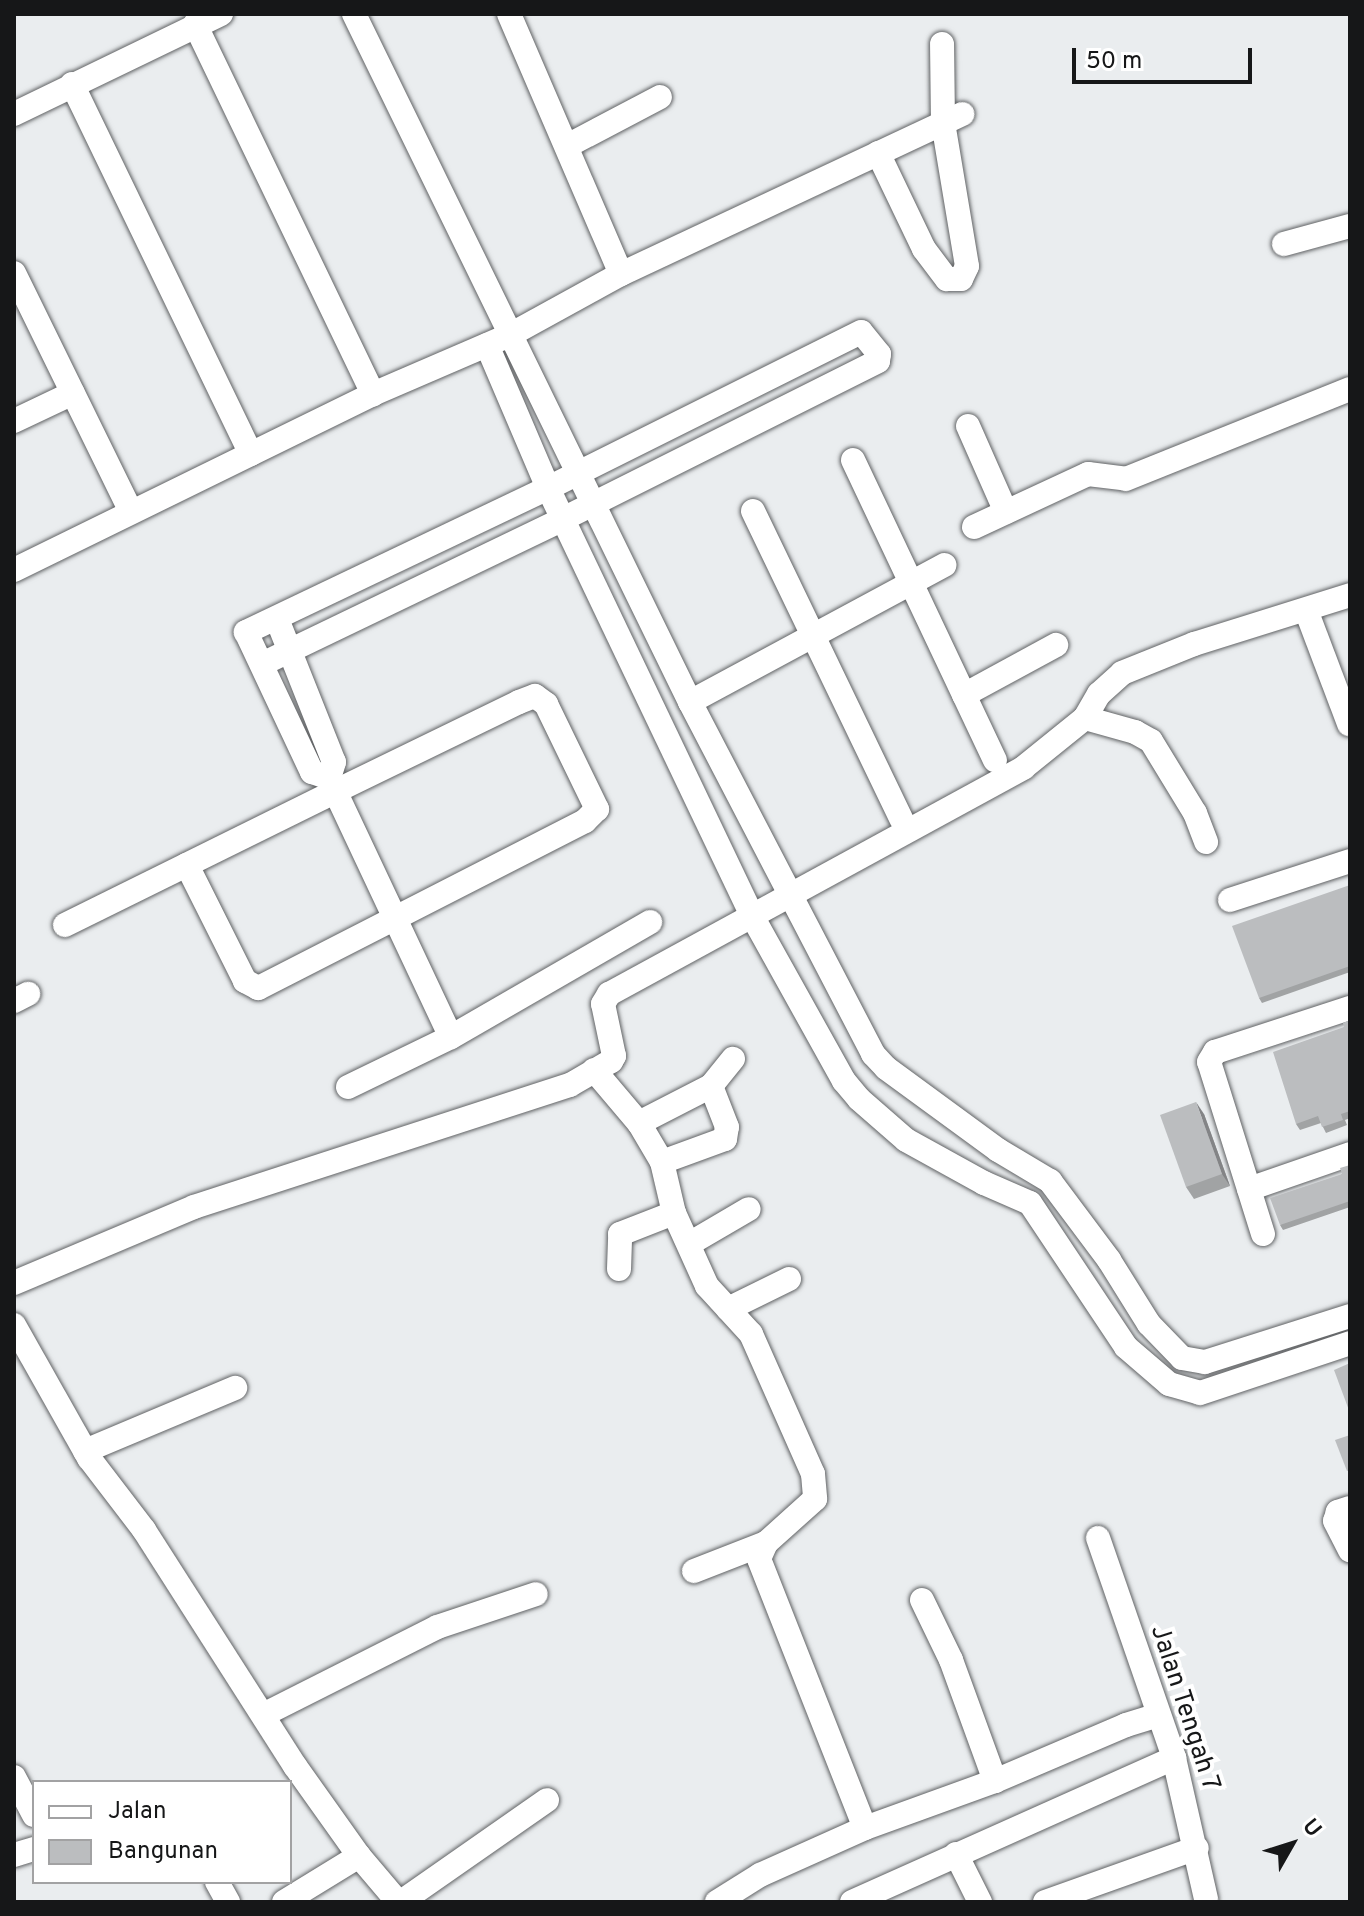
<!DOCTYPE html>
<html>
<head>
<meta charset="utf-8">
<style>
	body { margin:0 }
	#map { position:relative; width:1364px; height:1916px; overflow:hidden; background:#eaedef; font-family:Overpass,sans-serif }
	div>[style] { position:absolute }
	.roads { filter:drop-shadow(0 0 2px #606264) drop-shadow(0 0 2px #606264) }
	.street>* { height:24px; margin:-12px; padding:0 12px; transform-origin:12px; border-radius:12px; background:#fff }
	.wall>* { inset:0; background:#a1a3a4 }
	.shaded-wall>* { inset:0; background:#838486 }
	.building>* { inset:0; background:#bbbdbf }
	span { translate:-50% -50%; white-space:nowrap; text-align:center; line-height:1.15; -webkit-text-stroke:8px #fff; paint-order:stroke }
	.street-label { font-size:26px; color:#161718 }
	.frame { position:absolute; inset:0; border:16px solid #161718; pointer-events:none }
	.legend { position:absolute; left:32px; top:1780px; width:260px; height:104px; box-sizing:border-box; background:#fff; border:2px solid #a2a2a3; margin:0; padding:10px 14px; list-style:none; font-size:24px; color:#161718 }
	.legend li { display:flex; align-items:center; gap:16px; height:40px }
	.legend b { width:40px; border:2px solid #a2a2a3 }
	.north { position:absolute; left:1252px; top:1804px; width:80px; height:80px; -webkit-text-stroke:6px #fff; paint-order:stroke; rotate:51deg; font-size:22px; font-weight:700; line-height:32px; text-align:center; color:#161718 }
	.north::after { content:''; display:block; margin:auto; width:28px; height:36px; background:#161718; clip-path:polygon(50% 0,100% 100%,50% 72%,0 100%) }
	.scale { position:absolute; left:1072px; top:48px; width:180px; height:36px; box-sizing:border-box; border:4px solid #161718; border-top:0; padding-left:10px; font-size:24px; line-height:28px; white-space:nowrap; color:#161718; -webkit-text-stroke:6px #fff; paint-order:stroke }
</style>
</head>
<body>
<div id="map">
	<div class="roads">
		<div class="street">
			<div style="left:354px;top:14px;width:766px;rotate:63.97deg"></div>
			<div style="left:690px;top:702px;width:397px;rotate:62.5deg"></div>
			<div style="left:873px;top:1054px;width:19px;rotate:47deg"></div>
			<div style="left:886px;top:1068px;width:139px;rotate:36.2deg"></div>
			<div style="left:998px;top:1150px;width:61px;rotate:30.8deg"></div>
			<div style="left:1050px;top:1181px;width:99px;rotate:53.2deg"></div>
			<div style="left:1109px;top:1260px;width:75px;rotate:58deg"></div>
			<div style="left:1149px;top:1324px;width:47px;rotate:45.9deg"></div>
			<div style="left:1182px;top:1358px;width:23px;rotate:10deg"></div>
			<div style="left:1205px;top:1362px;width:152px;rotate:-17.6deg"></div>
			<div style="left:509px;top:14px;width:283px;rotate:66.7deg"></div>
			<div style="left:195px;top:24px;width:411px;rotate:64.3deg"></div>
			<div style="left:72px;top:84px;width:411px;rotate:64.2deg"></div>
			<div style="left:14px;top:114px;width:230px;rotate:-25.8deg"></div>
			<div style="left:567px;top:146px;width:105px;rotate:-27.8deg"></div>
			<div style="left:878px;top:153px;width:106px;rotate:64.4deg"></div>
			<div style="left:924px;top:249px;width:38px;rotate:53deg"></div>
			<div style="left:947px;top:279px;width:14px"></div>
			<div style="left:961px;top:279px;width:14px;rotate:-65deg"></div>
			<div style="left:967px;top:266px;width:145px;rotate:-99.5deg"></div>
			<div style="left:943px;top:123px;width:79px;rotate:-90.7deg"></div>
			<div style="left:1284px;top:244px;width:68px;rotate:-15.3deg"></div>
			<div style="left:14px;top:273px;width:266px;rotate:63.9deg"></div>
			<div style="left:487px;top:345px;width:155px;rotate:66.9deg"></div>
			<div style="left:548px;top:488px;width:472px;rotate:64.5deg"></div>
			<div style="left:751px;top:914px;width:191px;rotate:60.9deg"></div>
			<div style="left:844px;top:1081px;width:23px;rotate:50deg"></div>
			<div style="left:859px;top:1099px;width:62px;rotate:41.1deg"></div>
			<div style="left:906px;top:1140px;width:89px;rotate:28.9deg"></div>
			<div style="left:984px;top:1183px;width:50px;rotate:23.5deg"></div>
			<div style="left:1030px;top:1203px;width:173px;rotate:56.3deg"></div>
			<div style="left:1126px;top:1347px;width:57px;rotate:40.7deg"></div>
			<div style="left:1169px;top:1384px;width:32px;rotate:16deg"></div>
			<div style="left:1200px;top:1393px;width:158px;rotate:-18.4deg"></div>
			<div style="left:14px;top:421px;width:65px;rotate:-25.4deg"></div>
			<div style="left:968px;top:426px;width:94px;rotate:66.2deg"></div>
			<div style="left:853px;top:460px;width:332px;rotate:64.7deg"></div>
			<div style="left:753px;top:511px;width:342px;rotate:64.3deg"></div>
			<div style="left:974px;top:527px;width:126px;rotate:-24.9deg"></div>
			<div style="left:1088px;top:474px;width:38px;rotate:7deg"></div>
			<div style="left:1126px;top:479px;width:241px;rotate:-21.9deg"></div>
			<div style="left:14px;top:570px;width:400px;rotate:-26.1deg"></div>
			<div style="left:373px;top:394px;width:149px;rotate:-23.3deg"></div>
			<div style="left:510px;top:335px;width:127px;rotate:-28.8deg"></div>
			<div style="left:621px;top:274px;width:377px;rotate:-25.1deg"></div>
			<div style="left:1306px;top:610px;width:122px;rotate:69.3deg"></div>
			<div style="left:277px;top:619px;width:154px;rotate:68.3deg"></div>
			<div style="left:334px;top:762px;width:17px;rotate:107deg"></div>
			<div style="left:329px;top:778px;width:286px;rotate:64.8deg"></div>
			<div style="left:262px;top:664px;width:336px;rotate:-25.7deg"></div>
			<div style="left:565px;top:518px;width:350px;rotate:-26.6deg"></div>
			<div style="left:878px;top:361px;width:7px;rotate:-82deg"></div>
			<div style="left:879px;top:354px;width:28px;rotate:-129deg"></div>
			<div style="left:861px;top:332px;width:350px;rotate:153.5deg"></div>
			<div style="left:548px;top:488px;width:335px;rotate:154.5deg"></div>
			<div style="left:246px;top:632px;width:155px;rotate:64.8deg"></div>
			<div style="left:312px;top:772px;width:18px;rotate:19deg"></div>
			<div style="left:964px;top:695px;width:105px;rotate:-28.5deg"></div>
			<div style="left:690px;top:702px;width:289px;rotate:-28.3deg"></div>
			<div style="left:1085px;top:718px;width:52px;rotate:15.6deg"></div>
			<div style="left:1135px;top:732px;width:18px;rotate:29deg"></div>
			<div style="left:1151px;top:741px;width:84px;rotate:58.6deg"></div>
			<div style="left:1195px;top:813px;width:31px;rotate:69deg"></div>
			<div style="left:1230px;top:900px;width:126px;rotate:-18deg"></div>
			<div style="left:65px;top:925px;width:302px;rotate:-26.3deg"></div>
			<div style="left:336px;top:791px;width:203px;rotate:-25.9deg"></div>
			<div style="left:519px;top:702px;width:17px;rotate:-21deg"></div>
			<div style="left:535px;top:696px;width:14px;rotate:36deg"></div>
			<div style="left:546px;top:704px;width:117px;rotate:64.1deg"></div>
			<div style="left:597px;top:809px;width:17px;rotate:135deg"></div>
			<div style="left:585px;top:821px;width:367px;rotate:152.9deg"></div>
			<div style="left:258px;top:988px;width:15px;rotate:-152deg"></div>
			<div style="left:245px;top:981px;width:130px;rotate:-116.6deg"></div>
			<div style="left:14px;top:1001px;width:16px;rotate:-27deg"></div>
			<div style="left:594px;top:1070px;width:70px;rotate:49.7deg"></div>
			<div style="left:639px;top:1123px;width:45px;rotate:59.5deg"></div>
			<div style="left:662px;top:1162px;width:52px;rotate:76.8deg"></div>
			<div style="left:674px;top:1213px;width:80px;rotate:65.7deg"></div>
			<div style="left:707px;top:1286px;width:65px;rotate:47.5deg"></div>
			<div style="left:751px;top:1334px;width:153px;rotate:66.1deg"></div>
			<div style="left:813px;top:1474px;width:25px;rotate:85deg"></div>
			<div style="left:815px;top:1499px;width:66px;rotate:138.1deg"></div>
			<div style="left:766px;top:1543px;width:17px;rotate:114deg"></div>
			<div style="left:759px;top:1559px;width:289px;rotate:68.5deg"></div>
			<div style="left:865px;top:1828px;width:115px;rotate:155.9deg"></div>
			<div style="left:760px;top:1875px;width:51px;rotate:147.9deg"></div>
			<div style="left:348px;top:1087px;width:114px;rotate:-25.9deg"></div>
			<div style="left:451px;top:1037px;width:230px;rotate:-30deg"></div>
			<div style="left:639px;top:1123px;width:81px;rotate:-27.2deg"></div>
			<div style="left:662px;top:1162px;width:67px;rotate:-20.1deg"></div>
			<div style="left:725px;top:1139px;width:12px;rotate:-81deg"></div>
			<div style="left:727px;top:1127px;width:44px;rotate:-111.3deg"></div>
			<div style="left:711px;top:1086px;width:35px;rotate:-51deg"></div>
			<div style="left:1249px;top:1189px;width:107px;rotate:-19.1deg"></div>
			<div style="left:1263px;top:1234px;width:180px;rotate:-107.4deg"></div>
			<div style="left:1209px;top:1062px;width:12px;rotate:-59deg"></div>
			<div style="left:1215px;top:1052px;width:142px;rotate:-18.1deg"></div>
			<div style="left:689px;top:1244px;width:69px;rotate:-30.3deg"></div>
			<div style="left:619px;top:1269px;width:35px;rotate:-88deg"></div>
			<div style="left:620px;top:1234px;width:58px;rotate:-21.3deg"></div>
			<div style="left:14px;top:1283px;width:195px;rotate:-22.9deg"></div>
			<div style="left:194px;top:1207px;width:395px;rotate:-18deg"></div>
			<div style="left:570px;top:1085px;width:48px;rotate:-30.3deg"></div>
			<div style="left:611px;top:1061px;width:6px;rotate:-59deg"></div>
			<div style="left:614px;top:1056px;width:53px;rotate:-101.9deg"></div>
			<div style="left:603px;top:1004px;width:12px;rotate:-59deg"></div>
			<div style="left:609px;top:994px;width:472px;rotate:-28.6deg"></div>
			<div style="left:1023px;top:768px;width:80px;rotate:-38.9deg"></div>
			<div style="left:1085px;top:718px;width:28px;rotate:-60deg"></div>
			<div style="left:1099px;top:694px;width:31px;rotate:-42deg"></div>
			<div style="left:1122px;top:673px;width:78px;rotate:-21.9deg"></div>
			<div style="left:1194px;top:644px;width:164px;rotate:-17.4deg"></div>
			<div style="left:728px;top:1309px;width:68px;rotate:-26.2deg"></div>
			<div style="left:14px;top:1325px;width:153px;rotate:60.6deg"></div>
			<div style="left:89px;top:1458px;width:91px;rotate:52.6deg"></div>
			<div style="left:144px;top:1530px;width:280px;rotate:57.4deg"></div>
			<div style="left:295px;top:1766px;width:110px;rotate:54.6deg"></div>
			<div style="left:359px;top:1856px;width:60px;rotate:49.7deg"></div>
			<div style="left:85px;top:1451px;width:163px;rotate:-22.8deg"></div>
			<div style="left:1350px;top:1508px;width:13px;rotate:162deg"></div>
			<div style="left:1338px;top:1512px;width:9px;rotate:108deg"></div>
			<div style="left:1335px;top:1521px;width:33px;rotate:63deg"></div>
			<div style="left:1098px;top:1538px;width:233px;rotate:70.9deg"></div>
			<div style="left:1174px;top:1758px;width:145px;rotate:77.2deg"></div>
			<div style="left:694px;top:1571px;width:77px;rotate:-21.3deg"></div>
			<div style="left:922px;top:1600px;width:67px;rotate:64.2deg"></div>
			<div style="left:951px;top:1660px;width:129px;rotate:70deg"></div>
			<div style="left:263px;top:1715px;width:195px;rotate:-26.8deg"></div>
			<div style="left:437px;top:1627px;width:104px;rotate:-18.4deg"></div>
			<div style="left:14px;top:1777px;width:43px;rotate:62.2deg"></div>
			<div style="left:865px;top:1828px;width:138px;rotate:-19.9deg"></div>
			<div style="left:995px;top:1781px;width:142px;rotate:-23.1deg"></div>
			<div style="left:1126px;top:1725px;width:34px;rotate:-17deg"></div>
			<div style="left:956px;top:1854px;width:54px;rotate:63.4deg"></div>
			<div style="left:14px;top:1855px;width:21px;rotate:-17deg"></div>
			<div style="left:217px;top:1882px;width:23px;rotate:61deg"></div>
			<div style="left:284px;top:1902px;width:88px;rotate:-31.5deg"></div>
			<div style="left:401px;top:1902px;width:178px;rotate:-34.9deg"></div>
			<div style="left:852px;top:1902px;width:353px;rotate:-24.1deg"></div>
			<div style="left:1045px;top:1902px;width:161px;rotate:-19.6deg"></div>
		</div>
	</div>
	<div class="wall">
		<div style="clip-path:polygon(1350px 885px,1350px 972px,1262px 1003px,1259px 998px)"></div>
		<div style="clip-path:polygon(1350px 1020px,1350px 1118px,1345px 1120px,1347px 1125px,1326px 1133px,1321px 1123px,1300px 1130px,1296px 1124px,1344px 1027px)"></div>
		<div style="clip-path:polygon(1204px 1114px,1230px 1186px,1194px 1199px,1186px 1187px)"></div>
		<div style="clip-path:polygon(1350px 1165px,1350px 1207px,1283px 1230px,1280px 1225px,1342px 1174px)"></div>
	</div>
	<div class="shaded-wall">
		<div style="clip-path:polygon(1196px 1102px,1204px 1114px,1230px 1186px,1222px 1174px)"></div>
	</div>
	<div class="building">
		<div style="clip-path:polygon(1350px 885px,1350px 966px,1259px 998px,1232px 926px)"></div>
		<div style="clip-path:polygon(1350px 1020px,1350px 1111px,1341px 1114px,1343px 1120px,1322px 1127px,1318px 1116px,1296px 1124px,1273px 1052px,1344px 1027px,1343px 1023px)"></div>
		<div style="clip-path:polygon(1196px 1102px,1222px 1174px,1186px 1187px,1160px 1115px)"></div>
		<div style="clip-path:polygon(1350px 1165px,1350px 1201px,1280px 1225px,1270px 1198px,1342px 1174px,1340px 1168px)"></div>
		<div style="clip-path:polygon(1350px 1363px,1350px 1413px,1334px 1370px)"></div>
		<div style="clip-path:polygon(1350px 1435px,1350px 1470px,1347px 1471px,1335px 1440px)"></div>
	</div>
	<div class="street-label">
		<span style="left:1184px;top:1708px;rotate:72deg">Jalan Tengah 7</span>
	</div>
	<div class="frame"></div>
	<ul class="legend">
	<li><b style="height:10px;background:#fff"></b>Jalan</li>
	<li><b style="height:22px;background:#bbbdbf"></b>Bangunan</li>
	</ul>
	<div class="north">U</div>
	<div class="scale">50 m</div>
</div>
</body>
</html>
